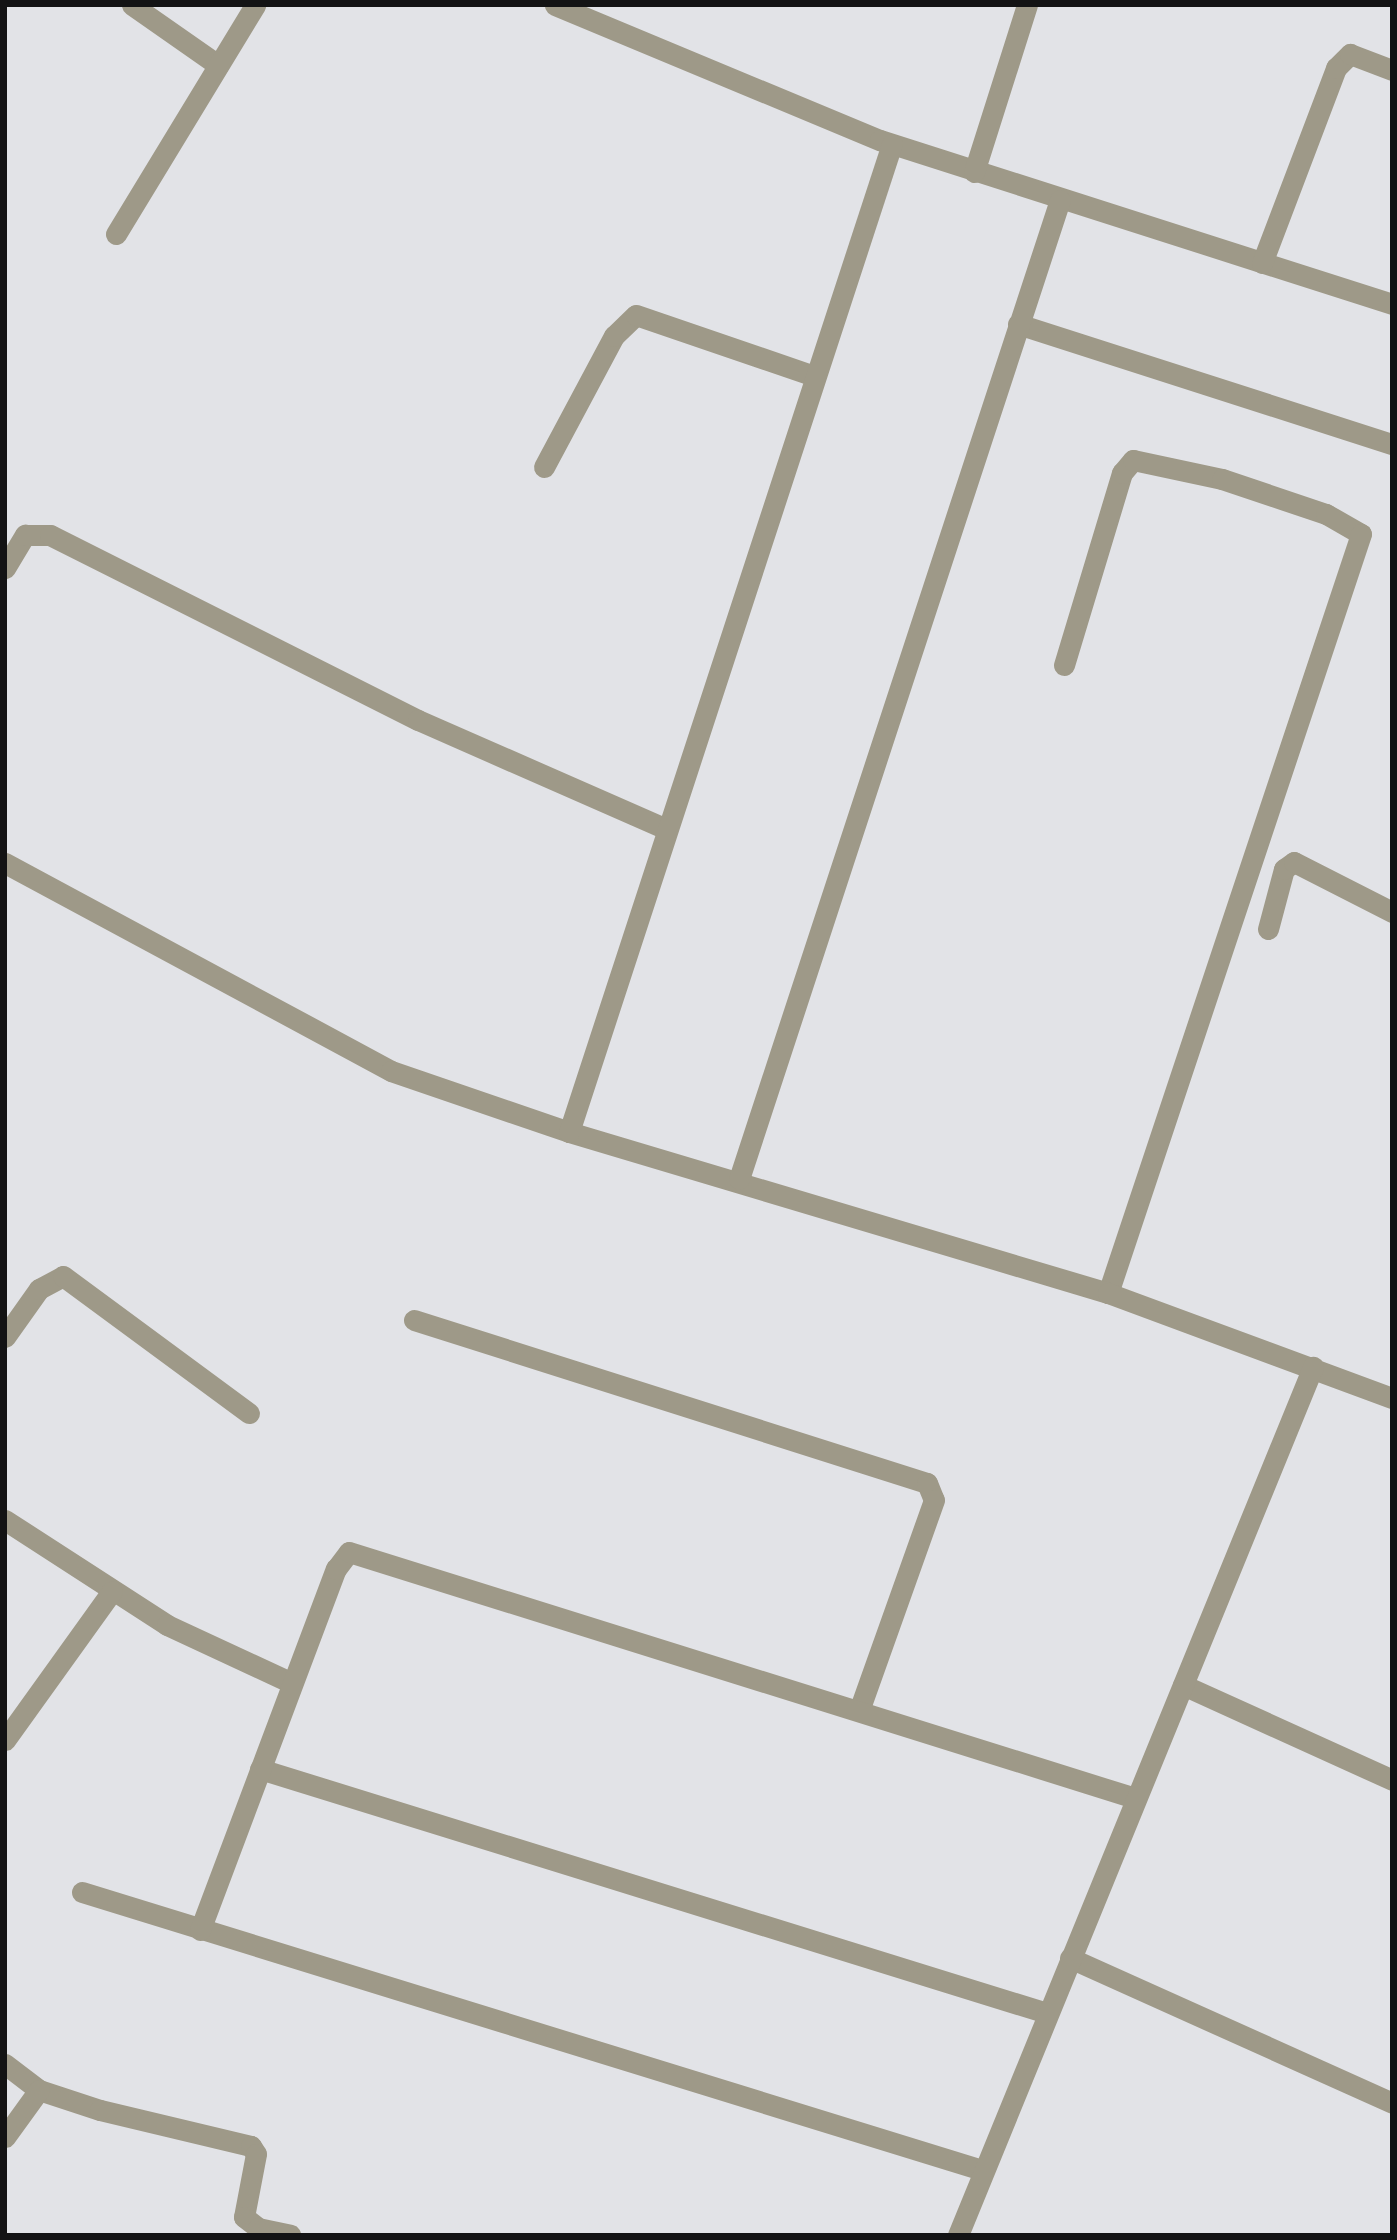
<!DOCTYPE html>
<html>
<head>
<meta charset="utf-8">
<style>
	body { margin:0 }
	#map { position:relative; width:1397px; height:2240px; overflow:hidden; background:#e2e3e7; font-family:"Public Sans",sans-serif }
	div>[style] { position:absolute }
	.minor>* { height:21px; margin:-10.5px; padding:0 10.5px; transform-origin:10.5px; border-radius:10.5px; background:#9e9988 }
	span { translate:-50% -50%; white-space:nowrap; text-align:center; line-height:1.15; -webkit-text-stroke:5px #f0f0f4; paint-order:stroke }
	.frame { position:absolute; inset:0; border:7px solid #131314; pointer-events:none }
</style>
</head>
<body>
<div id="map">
	<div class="minor">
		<div style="left:132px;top:5px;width:105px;rotate:34.9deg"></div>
		<div style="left:555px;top:5px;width:352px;rotate:22.6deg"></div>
		<div style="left:880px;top:140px;width:538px;rotate:17.76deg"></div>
		<div style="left:974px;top:172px;width:175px;rotate:-72.4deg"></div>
		<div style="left:116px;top:234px;width:268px;rotate:-58.7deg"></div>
		<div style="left:1262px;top:263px;width:209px;rotate:-69.2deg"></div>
		<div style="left:1336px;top:68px;width:20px;rotate:-45deg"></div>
		<div style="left:1350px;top:54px;width:45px;rotate:20.9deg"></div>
		<div style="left:1018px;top:324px;width:393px;rotate:17.8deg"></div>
		<div style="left:544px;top:467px;width:149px;rotate:-61.9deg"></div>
		<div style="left:614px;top:336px;width:30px;rotate:-44deg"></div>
		<div style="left:636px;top:315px;width:188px;rotate:18.9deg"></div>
		<div style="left:5px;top:568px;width:39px;rotate:-59deg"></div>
		<div style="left:25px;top:535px;width:25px"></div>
		<div style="left:50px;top:535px;width:412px;rotate:26.7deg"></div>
		<div style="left:418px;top:720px;width:269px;rotate:23.7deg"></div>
		<div style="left:1064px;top:665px;width:201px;rotate:-73.2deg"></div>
		<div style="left:1122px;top:473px;width:17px;rotate:-50deg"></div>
		<div style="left:1133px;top:460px;width:91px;rotate:12.1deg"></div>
		<div style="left:1222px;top:479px;width:110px;rotate:18.6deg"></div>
		<div style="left:1326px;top:514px;width:40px;rotate:29.7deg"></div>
		<div style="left:1361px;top:534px;width:800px;rotate:108.43deg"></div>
		<div style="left:5px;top:863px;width:438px;rotate:28.3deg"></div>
		<div style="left:391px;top:1071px;width:188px;rotate:18.9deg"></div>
		<div style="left:569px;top:1132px;width:563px;rotate:16.63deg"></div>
		<div style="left:1108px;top:1293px;width:303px;rotate:20.3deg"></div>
		<div style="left:1268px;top:929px;width:62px;rotate:-75.1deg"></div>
		<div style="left:1284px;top:869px;width:12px;rotate:-35deg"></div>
		<div style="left:1294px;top:862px;width:110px;rotate:27deg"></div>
		<div style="left:569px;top:1132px;width:1039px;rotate:-71.9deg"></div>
		<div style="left:739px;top:1179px;width:1030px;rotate:-71.85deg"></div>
		<div style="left:414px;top:1320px;width:538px;rotate:17.63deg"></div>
		<div style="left:927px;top:1483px;width:18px;rotate:68deg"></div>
		<div style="left:934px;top:1500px;width:221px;rotate:109.6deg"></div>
		<div style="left:5px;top:1337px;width:59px;rotate:-54.7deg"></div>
		<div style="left:39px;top:1289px;width:27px;rotate:-28deg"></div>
		<div style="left:63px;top:1276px;width:231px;rotate:36.4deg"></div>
		<div style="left:5px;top:1520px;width:193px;rotate:32.9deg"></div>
		<div style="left:167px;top:1625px;width:138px;rotate:24.9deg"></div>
		<div style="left:1183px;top:1685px;width:230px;rotate:24.4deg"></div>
		<div style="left:5px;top:1740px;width:183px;rotate:-54.3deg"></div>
		<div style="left:260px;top:1769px;width:824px;rotate:17.23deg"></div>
		<div style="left:82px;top:1892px;width:942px;rotate:17.17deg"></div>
		<div style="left:200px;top:1930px;width:386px;rotate:-69.4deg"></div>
		<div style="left:336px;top:1569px;width:21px;rotate:-53deg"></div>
		<div style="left:349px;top:1552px;width:824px;rotate:17.38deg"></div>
		<div style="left:1070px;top:1958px;width:353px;rotate:24.2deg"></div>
		<div style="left:5px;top:2064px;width:43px;rotate:37.4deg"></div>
		<div style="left:39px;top:2090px;width:64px;rotate:18.2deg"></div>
		<div style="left:100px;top:2110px;width:155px;rotate:13.4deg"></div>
		<div style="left:251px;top:2146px;width:9px;rotate:58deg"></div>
		<div style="left:256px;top:2154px;width:64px;rotate:100.8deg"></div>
		<div style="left:244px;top:2217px;width:18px;rotate:38deg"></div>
		<div style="left:258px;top:2228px;width:33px;rotate:12deg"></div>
		<div style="left:5px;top:2137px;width:58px;rotate:-54.1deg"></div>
		<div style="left:958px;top:2235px;width:938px;rotate:-67.76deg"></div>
	</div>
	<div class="frame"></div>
</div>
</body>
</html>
